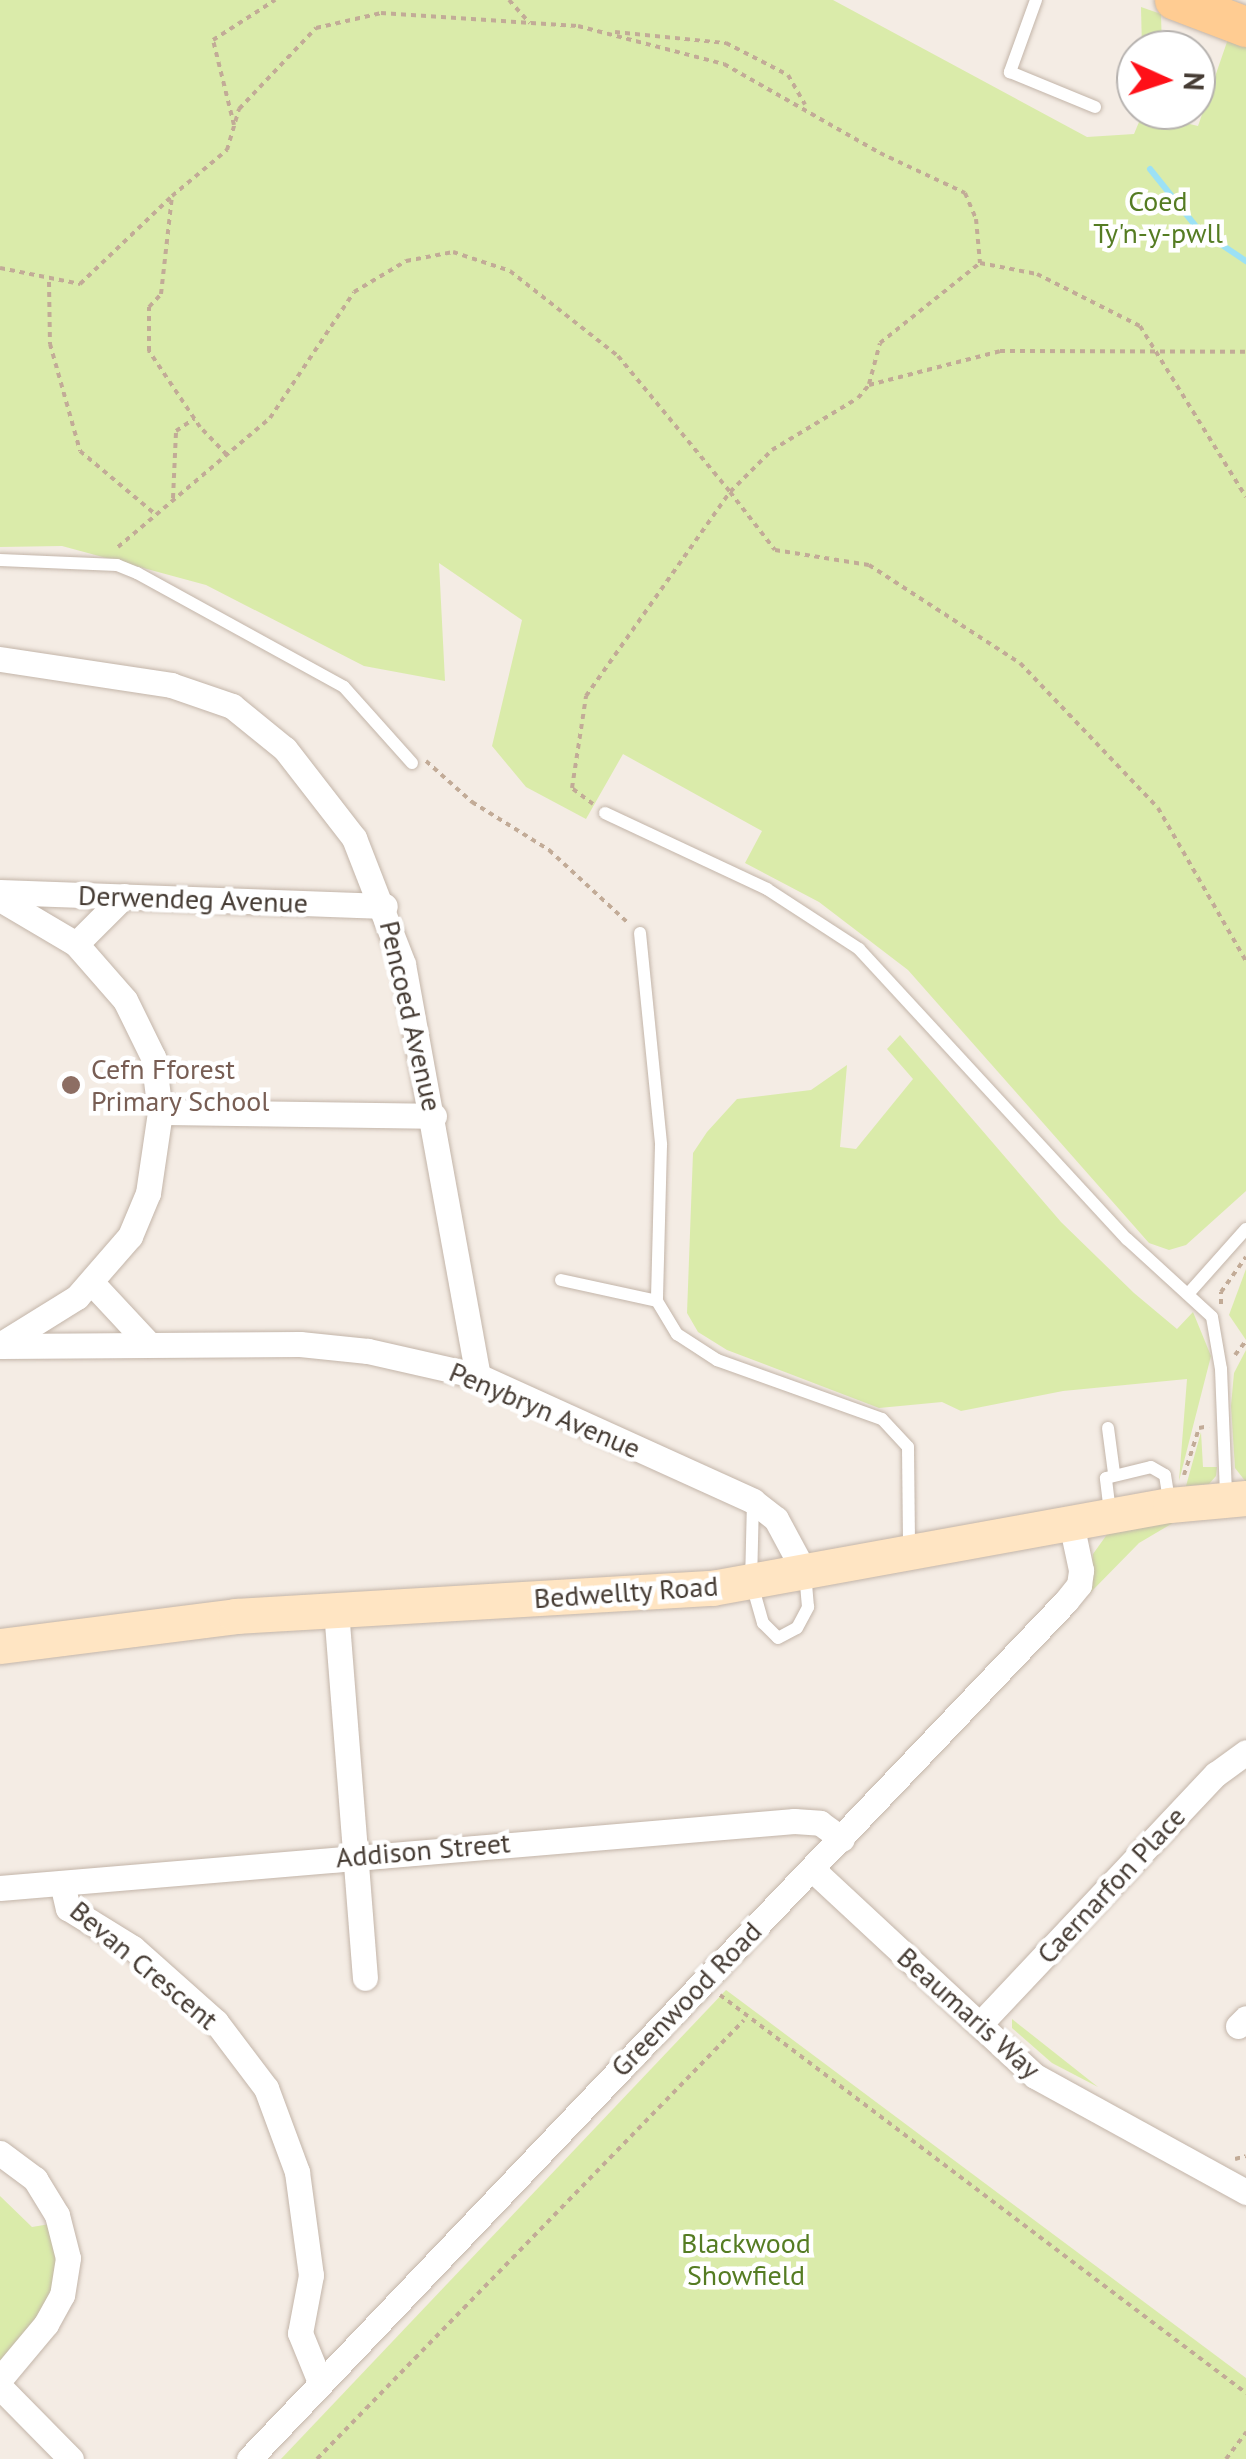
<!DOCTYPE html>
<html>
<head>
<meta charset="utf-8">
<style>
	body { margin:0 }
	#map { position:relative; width:1246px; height:2459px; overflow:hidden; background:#f4ece4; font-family:"PT Sans",sans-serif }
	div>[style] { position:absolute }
	.green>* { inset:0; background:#daebaa }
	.stream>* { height:6px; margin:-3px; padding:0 3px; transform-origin:3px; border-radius:3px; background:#9ce1f5 }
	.path>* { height:4px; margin-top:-2px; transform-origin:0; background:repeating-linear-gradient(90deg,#c2ab97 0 5px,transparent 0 10px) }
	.roads { filter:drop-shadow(0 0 2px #c3b5a9) drop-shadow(0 0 2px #c3b5a9) }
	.lane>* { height:12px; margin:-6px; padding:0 6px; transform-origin:6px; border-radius:6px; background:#fff }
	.street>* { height:25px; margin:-12.5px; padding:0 12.5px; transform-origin:12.5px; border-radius:12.5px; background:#fff }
	.secondary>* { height:35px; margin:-17.5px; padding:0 17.5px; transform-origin:17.5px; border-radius:17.5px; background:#ffe5c3 }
	.primary>* { height:40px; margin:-20px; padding:0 20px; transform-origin:20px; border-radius:20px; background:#ffcc92 }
	.dots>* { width:28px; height:28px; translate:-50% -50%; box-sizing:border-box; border:5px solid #fff; border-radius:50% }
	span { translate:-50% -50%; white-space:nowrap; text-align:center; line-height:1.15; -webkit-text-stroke:9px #fff; paint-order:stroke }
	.park-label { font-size:28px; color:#557c23 }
	.street-label { font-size:28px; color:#463c34 }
	.education-label { font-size:28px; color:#785e54 }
	.left { translate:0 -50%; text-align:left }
	.north { position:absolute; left:1116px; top:30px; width:100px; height:100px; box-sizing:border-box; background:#fff; border:2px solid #b5b1ae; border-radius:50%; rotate:93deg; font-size:28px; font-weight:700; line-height:40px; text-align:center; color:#463c34 }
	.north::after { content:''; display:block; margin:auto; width:35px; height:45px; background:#ff1018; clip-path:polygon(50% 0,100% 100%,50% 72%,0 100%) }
</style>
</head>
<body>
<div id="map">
	<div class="green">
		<div style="clip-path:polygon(0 0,833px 0,1087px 137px,1134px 134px,1144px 110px,1165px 110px,1165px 118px,1198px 126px,1228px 39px,1246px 44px,1246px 1191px,1186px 1245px,1169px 1250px,1149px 1243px,908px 970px,819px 902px,745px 863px,762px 831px,623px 754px,586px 819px,526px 787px,492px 746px,522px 620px,439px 563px,445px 681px,364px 666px,206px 585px,62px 546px,0 547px)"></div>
		<div style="clip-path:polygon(1141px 7px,1161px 14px,1162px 50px,1142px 50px)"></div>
		<div style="clip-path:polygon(900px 1035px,1061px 1222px,1134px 1293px,1177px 1329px,1193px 1312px,1211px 1356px,1179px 1481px,1187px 1379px,1063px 1391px,961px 1411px,942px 1402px,879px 1408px,727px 1350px,698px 1332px,687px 1313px,693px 1153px,707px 1132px,737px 1099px,811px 1090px,847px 1065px,840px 1147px,856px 1149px,913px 1079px,887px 1049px)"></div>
		<div style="clip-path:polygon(1246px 1269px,1246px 1340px,1229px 1315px)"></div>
		<div style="clip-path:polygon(1246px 1350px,1246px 1482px,1235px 1468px,1231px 1406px,1234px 1373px)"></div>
		<div style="clip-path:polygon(1201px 1432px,1203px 1467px,1217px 1467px,1216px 1476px,1209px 1484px,1186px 1486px)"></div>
		<div style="clip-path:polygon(1183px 1517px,1139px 1543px,1088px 1595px,1093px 1554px,1108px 1533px)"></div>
		<div style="clip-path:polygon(726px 1990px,1246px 2378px,1246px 2459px,281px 2459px)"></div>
		<div style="clip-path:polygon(1012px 2019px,1098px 2087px,1052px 2063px,1012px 2028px)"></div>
		<div style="clip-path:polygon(0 2196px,32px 2227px,50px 2224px,59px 2257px,53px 2297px,0 2363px)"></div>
	</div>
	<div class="stream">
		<div style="left:1150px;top:169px;width:77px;rotate:51.3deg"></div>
		<div style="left:1198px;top:229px;width:58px;rotate:33.7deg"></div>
	</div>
	<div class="path">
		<div style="left:509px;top:0;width:31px;rotate:48deg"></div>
		<div style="left:615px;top:32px;width:112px;rotate:5.7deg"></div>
		<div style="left:726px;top:43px;width:70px;rotate:27.3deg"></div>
		<div style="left:788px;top:75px;width:34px;rotate:60deg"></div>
		<div style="left:234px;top:125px;width:88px;rotate:-103.9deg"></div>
		<div style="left:213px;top:40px;width:74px;rotate:-32.8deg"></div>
		<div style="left:0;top:268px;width:82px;rotate:11.3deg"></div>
		<div style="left:80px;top:284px;width:127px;rotate:-43.7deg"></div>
		<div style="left:49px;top:282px;width:62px;rotate:89.1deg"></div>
		<div style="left:50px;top:344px;width:111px;rotate:74.3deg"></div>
		<div style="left:80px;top:451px;width:97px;rotate:40deg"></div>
		<div style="left:869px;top:384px;width:42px;rotate:-75deg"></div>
		<div style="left:880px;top:343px;width:128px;rotate:-38.7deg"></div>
		<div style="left:980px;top:263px;width:58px;rotate:10.9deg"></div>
		<div style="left:1037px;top:274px;width:115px;rotate:26.8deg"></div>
		<div style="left:1140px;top:326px;width:201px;rotate:58.2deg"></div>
		<div style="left:227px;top:455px;width:39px;rotate:-134deg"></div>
		<div style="left:200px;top:427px;width:92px;rotate:-123.9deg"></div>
		<div style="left:149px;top:351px;width:44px;rotate:-90deg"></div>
		<div style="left:149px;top:307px;width:18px;rotate:-47deg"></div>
		<div style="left:161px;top:294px;width:99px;rotate:-83.6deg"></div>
		<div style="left:172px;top:196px;width:72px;rotate:-39.9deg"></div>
		<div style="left:227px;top:150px;width:43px;rotate:-73.7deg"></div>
		<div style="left:239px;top:109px;width:112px;rotate:-46.5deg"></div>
		<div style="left:316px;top:28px;width:67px;rotate:-13deg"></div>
		<div style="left:381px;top:13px;width:197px;rotate:3.8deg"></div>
		<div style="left:578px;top:26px;width:151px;rotate:14.6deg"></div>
		<div style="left:724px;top:64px;width:180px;rotate:29.7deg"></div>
		<div style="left:880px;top:153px;width:94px;rotate:25.2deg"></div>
		<div style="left:965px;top:193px;width:28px;rotate:67deg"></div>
		<div style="left:976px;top:219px;width:44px;rotate:84.8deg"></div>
		<div style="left:173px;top:498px;width:67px;rotate:-87.4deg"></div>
		<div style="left:176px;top:431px;width:22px;rotate:-34deg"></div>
		<div style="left:118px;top:547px;width:199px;rotate:-40.3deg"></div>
		<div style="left:270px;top:418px;width:151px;rotate:-56.3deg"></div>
		<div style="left:354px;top:292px;width:61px;rotate:-30.8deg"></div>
		<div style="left:406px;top:261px;width:48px;rotate:-10.8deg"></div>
		<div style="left:453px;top:252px;width:60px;rotate:18.4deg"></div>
		<div style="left:510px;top:271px;width:137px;rotate:38.2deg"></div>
		<div style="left:618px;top:356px;width:176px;rotate:50.5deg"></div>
		<div style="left:730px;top:492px;width:59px;rotate:-45deg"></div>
		<div style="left:772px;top:450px;width:100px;rotate:-31.2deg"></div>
		<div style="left:858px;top:398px;width:17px;rotate:-50deg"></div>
		<div style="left:869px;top:385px;width:135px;rotate:-14.5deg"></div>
		<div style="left:1000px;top:351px;width:246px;rotate:0.2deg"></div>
		<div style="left:426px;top:761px;width:62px;rotate:41.7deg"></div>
		<div style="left:472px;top:802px;width:91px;rotate:31.9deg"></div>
		<div style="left:549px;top:850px;width:106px;rotate:42.7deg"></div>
		<div style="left:593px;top:804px;width:26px;rotate:-143deg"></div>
		<div style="left:572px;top:788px;width:93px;rotate:-81.3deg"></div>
		<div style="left:586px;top:696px;width:250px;rotate:-54.8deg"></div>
		<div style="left:730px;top:492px;width:73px;rotate:52.2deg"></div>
		<div style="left:775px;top:550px;width:95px;rotate:9.1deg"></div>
		<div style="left:869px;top:565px;width:180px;rotate:33deg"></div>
		<div style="left:1020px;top:663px;width:200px;rotate:46.4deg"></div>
		<div style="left:1158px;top:808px;width:177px;rotate:60.1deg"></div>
		<div style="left:1221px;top:1304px;width:12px;rotate:-90deg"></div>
		<div style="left:1221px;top:1292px;width:43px;rotate:-54.5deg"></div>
		<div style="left:1235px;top:1355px;width:18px;rotate:-52deg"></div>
		<div style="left:1184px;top:1475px;width:49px;rotate:-72.3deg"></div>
		<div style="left:1199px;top:1428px;width:10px;rotate:-11deg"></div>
		<div style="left:720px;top:1995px;width:660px;rotate:37.11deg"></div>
		<div style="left:1235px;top:2159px;width:11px;rotate:-15deg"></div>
		<div style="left:317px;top:2459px;width:612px;rotate:-45.79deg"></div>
		<div style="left:1226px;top:2459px;width:34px;rotate:-53deg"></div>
	</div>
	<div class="roads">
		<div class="lane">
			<div style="left:1036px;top:0;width:77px;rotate:109.9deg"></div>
			<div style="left:1010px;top:72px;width:92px;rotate:22.4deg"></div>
			<div style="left:0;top:560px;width:117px;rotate:2.4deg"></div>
			<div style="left:117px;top:565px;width:22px;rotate:22deg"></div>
			<div style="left:137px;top:573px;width:236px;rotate:28.8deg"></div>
			<div style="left:344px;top:687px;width:102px;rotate:48.2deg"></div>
			<div style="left:605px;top:813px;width:179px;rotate:25.1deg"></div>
			<div style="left:767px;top:889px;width:110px;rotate:33.1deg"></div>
			<div style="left:859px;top:949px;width:395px;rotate:47.3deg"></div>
			<div style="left:1127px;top:1239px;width:115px;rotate:42.5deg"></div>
			<div style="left:1212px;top:1317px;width:53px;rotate:80.2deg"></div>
			<div style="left:1221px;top:1369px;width:127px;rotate:87.7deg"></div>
			<div style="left:640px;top:933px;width:213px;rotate:84.3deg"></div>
			<div style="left:661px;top:1145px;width:156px;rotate:91.5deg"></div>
			<div style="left:561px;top:1280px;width:98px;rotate:12.3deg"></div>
			<div style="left:657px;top:1301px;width:39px;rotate:59deg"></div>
			<div style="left:677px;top:1334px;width:48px;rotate:33deg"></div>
			<div style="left:717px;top:1360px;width:175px;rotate:19.7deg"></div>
			<div style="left:882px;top:1419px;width:38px;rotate:47deg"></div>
			<div style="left:908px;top:1447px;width:102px;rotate:89.4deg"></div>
			<div style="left:1188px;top:1294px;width:87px;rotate:-48.3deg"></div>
			<div style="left:1108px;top:1428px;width:45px;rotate:82.4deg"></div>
			<div style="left:753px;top:1501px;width:80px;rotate:91.4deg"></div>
			<div style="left:751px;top:1581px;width:44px;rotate:74.1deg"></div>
			<div style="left:763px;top:1623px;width:21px;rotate:45deg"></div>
			<div style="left:778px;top:1638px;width:21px;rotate:-28deg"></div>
			<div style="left:797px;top:1628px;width:24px;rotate:-62deg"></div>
			<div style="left:808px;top:1607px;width:32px;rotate:-95deg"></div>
			<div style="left:1110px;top:1512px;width:34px;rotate:-97deg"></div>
			<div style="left:1106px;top:1478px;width:46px;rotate:-13.7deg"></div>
			<div style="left:1151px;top:1467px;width:16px;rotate:30deg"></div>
			<div style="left:1165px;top:1475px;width:30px;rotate:81deg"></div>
		</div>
		<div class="street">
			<div style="left:0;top:659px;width:173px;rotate:8.6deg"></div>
			<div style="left:171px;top:685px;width:65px;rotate:19deg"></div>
			<div style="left:232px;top:706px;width:68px;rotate:39.1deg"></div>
			<div style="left:285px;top:749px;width:113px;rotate:52.2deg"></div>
			<div style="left:354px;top:838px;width:135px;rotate:68.7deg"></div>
			<div style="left:403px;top:964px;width:419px;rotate:79.7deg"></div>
			<div style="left:0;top:892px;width:385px;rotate:2.1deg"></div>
			<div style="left:0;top:899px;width:88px;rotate:30.6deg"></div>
			<div style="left:76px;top:944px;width:74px;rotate:48.8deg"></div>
			<div style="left:125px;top:1000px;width:64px;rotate:63.8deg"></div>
			<div style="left:153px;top:1057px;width:55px;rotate:82.7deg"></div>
			<div style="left:160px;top:1112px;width:82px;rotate:98.4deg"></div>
			<div style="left:148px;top:1193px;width:47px;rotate:112.7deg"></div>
			<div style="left:130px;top:1236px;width:81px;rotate:131deg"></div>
			<div style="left:77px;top:1297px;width:87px;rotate:148.1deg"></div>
			<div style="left:76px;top:944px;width:68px;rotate:-45deg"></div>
			<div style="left:160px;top:1112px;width:274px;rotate:0.8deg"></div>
			<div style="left:92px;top:1283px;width:81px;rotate:47deg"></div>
			<div style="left:0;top:1346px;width:300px;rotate:-0.4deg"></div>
			<div style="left:300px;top:1344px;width:68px;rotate:5.9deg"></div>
			<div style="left:368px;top:1351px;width:113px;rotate:12.8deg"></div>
			<div style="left:478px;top:1376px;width:302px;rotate:24.4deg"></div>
			<div style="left:753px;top:1501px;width:29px;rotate:38deg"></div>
			<div style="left:776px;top:1519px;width:59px;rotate:61.7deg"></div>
			<div style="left:336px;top:1610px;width:369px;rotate:85.5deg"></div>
			<div style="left:812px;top:1869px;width:304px;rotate:42.9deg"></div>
			<div style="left:1035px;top:2076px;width:241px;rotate:28.8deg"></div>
			<div style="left:62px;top:1883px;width:26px;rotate:77deg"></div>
			<div style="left:68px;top:1908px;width:76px;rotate:31.6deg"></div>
			<div style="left:133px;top:1948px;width:111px;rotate:41.7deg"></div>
			<div style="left:216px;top:2022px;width:83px;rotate:52.9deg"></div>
			<div style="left:266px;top:2088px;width:90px;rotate:69.7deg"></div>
			<div style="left:297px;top:2172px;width:104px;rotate:82.3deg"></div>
			<div style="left:311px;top:2275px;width:59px;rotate:100.7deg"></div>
			<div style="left:300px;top:2333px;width:53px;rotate:67.8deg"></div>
			<div style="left:0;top:1888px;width:797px;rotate:-4.82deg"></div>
			<div style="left:794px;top:1821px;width:26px;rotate:4deg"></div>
			<div style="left:820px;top:1823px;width:27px;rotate:36deg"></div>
			<div style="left:980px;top:2024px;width:344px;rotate:-46.7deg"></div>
			<div style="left:1216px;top:1774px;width:37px;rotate:-36deg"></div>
			<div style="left:1238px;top:2026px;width:11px;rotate:-45deg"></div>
			<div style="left:0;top:2153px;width:44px;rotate:36.6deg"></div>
			<div style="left:35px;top:2179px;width:42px;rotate:58.6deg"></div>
			<div style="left:57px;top:2215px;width:44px;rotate:75.7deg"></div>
			<div style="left:68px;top:2258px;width:37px;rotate:99deg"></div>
			<div style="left:62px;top:2295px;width:33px;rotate:119deg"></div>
			<div style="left:46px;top:2324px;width:72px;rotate:129.9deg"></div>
			<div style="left:0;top:2387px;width:101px;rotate:45.4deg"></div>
			<div style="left:249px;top:2459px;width:1185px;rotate:-46.4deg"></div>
			<div style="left:1066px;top:1601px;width:21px;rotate:-51deg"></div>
			<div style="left:1079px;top:1585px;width:15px;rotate:-82deg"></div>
			<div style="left:1081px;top:1570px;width:48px;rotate:-102deg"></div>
		</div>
		<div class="secondary">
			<div style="left:0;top:1646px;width:238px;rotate:-7.2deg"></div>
			<div style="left:236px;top:1616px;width:477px;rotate:-3.4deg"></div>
			<div style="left:712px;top:1588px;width:465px;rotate:-10.3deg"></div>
			<div style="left:1170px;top:1505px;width:76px;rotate:-5.3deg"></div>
		</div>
		<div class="primary">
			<div style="left:1175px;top:0;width:76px;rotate:20.8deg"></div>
		</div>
	</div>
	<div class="dots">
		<div style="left:71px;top:1085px;background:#8d6e63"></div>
	</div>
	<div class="park-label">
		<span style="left:1158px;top:217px">Coed<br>Ty'n-y-pwll</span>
		<span style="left:746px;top:2259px">Blackwood<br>Showfield</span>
	</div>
	<div class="street-label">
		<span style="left:193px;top:899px;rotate:2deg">Derwendeg Avenue</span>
		<span style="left:411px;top:1016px;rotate:77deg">Pencoed Avenue</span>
		<span style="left:545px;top:1410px;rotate:23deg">Penybryn Avenue</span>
		<span style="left:626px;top:1592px;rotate:-4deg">Bedwellty Road</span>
		<span style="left:423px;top:1850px;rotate:-5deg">Addison Street</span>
		<span style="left:1111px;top:1885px;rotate:-47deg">Caernarfon Place</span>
		<span style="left:144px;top:1965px;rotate:40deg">Bevan Crescent</span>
		<span style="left:686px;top:1999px;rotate:-46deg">Greenwood Road</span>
		<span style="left:969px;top:2013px;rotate:42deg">Beaumaris Way</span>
	</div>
	<div class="education-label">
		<span class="left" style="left:91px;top:1085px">Cefn Fforest<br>Primary School</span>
	</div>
	<div class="north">N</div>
</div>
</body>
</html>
